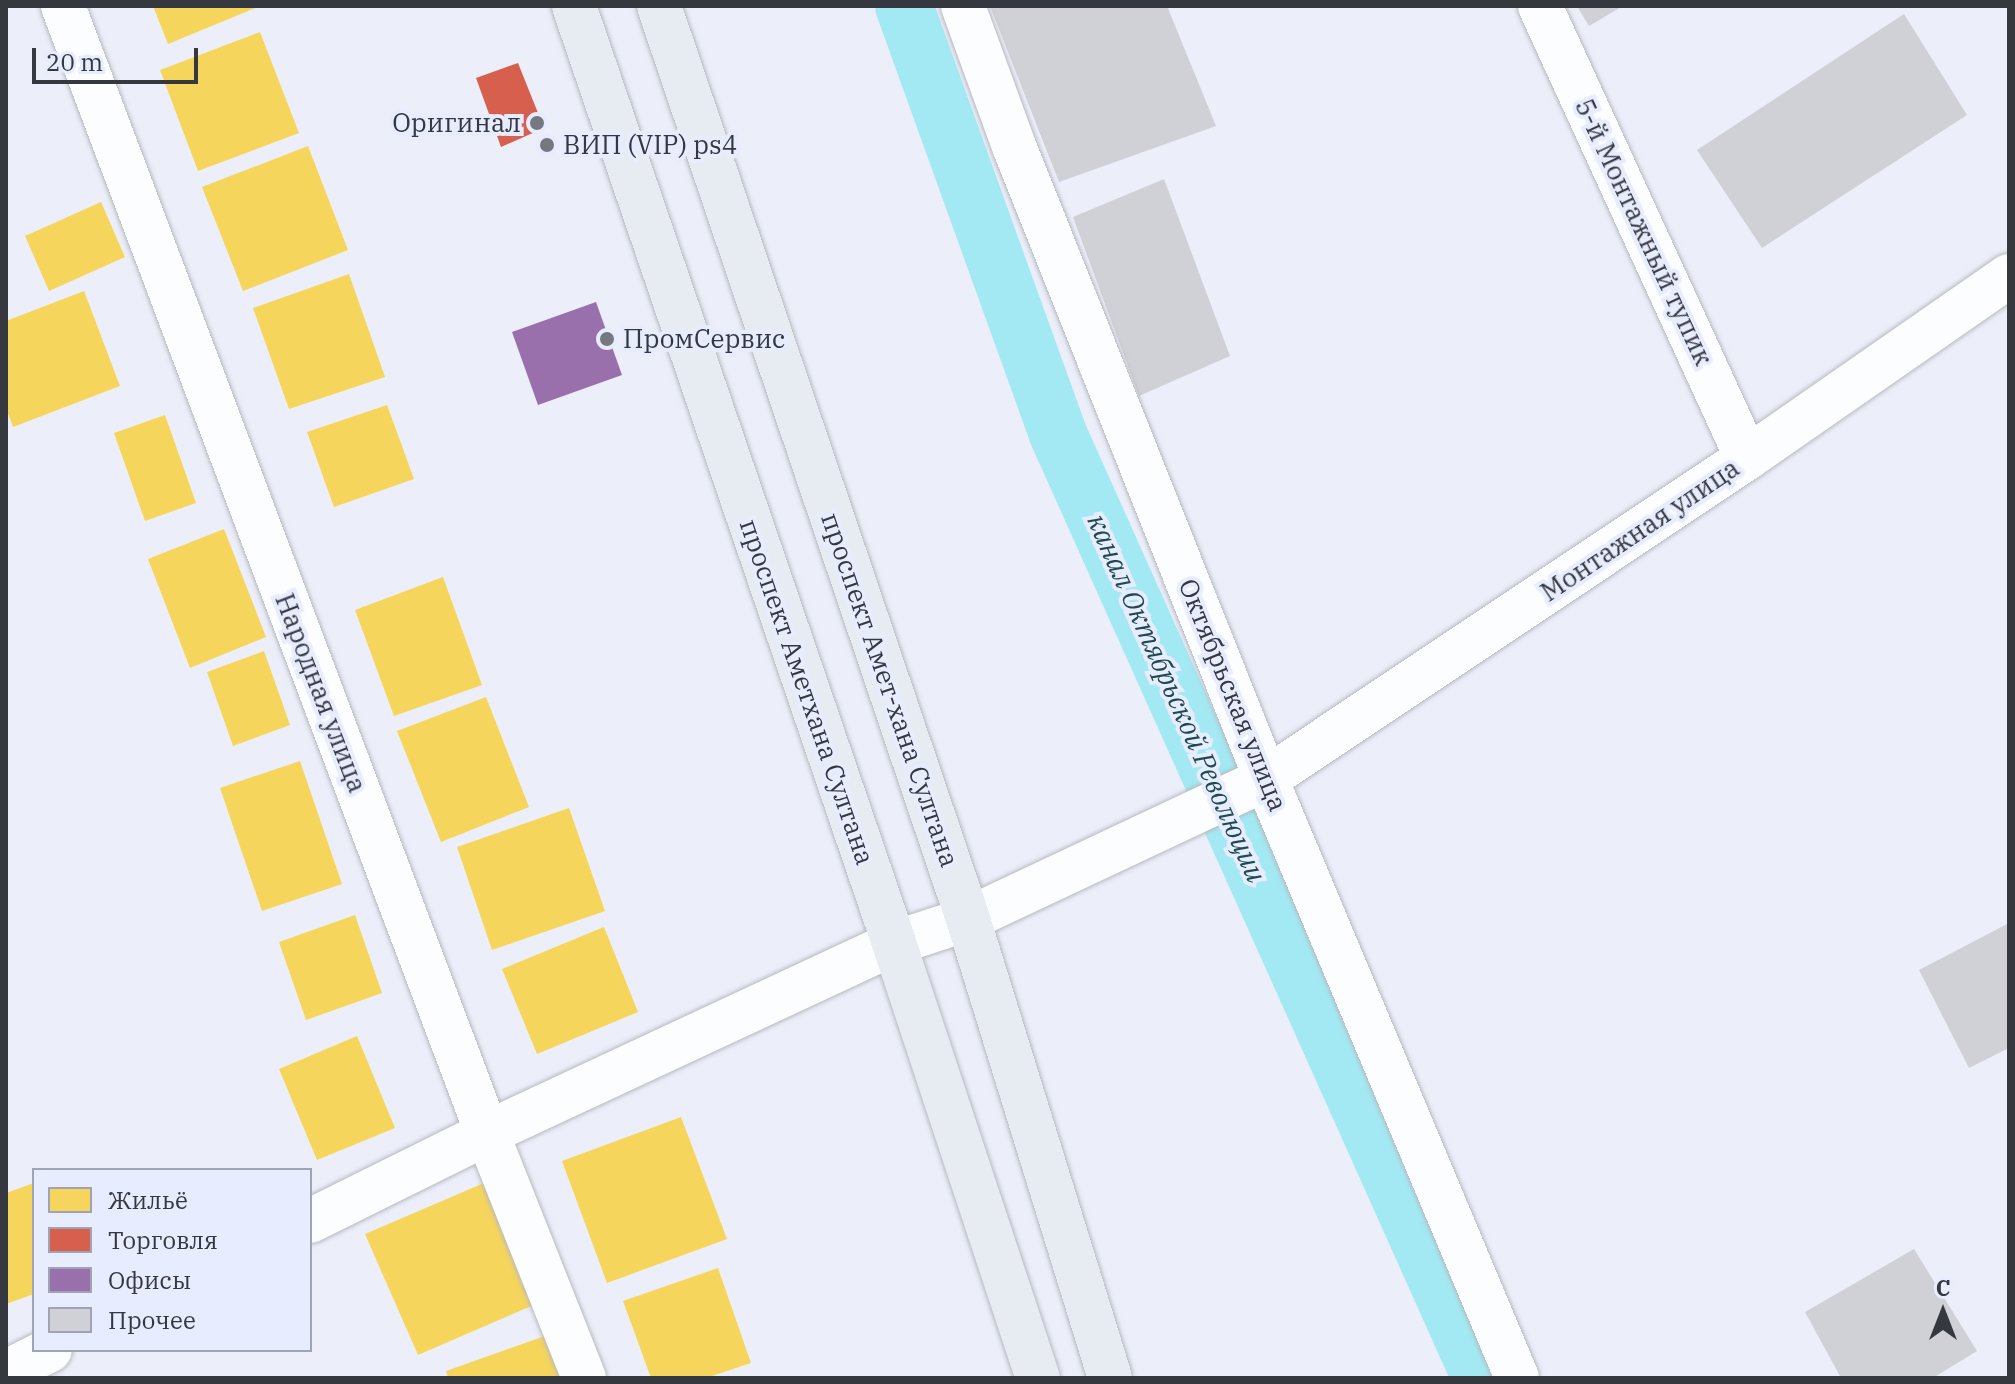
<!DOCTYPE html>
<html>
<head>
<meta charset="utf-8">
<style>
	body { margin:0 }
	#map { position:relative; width:2015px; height:1384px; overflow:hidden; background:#eceff9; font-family:"IBM Plex Serif",serif }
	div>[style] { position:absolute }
	.homes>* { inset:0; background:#f6d55c }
	.shops>* { inset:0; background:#d6604d }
	.offices>* { inset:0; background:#9970ab }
	.canal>* { height:58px; margin:-29px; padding:0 29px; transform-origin:29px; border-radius:29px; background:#a3e9f4 }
	.building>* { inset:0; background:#d0d0d7 }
	.roads { filter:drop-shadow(0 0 2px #b7b9c0) drop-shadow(0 0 2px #b7b9c0) }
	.minor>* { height:44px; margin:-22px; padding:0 22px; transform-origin:22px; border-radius:22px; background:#fcfdfe }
	.primary>* { height:44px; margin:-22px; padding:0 22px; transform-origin:22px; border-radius:22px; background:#e6ecf2 }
	.dots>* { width:22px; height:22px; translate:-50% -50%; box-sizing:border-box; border:4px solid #e7ecfe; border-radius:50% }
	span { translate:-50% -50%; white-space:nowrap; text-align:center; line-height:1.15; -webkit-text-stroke:8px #e7ecfe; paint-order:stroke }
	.poi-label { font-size:26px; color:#36383f }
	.right { translate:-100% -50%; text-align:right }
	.left { translate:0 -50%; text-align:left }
	.street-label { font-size:26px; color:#36383f }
	.water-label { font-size:28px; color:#1e4b50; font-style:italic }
	.frame { position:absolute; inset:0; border:8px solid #36383f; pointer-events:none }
	.legend { position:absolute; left:32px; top:1168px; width:280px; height:184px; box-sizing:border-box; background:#e7ecfe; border:2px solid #a0a4b2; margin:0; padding:10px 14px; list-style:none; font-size:24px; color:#36383f }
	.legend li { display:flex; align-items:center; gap:16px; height:40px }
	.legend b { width:40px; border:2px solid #a0a4b2 }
	.north { position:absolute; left:1903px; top:1272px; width:80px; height:80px; -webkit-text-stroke:6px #e7ecfe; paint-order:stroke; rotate:0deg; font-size:22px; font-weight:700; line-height:32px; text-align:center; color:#36383f }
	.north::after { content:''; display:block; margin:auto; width:28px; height:36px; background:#36383f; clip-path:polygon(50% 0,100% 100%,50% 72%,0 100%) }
	.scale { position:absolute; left:32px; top:48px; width:166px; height:36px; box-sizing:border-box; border:4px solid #36383f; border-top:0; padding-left:10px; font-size:24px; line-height:28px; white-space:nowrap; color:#36383f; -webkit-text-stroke:6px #e7ecfe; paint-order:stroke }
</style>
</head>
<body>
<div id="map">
	<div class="homes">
		<div style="clip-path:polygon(153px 6px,260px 6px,168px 44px)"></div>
		<div style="clip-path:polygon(260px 32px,299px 133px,198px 171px,160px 70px)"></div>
		<div style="clip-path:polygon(308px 146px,348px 250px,243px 291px,202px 187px)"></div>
		<div style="clip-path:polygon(101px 202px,125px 257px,49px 291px,25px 236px)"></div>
		<div style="clip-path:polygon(349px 274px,385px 377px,289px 409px,253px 308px)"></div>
		<div style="clip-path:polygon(84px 291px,120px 386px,13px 427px,6px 408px,6px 321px)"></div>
		<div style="clip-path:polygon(387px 405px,414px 479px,334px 507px,307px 432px)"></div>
		<div style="clip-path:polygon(165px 415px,196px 503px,145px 521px,114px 433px)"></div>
		<div style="clip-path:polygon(224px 529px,266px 637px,190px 668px,148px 559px)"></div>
		<div style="clip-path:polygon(443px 577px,482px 685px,394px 716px,355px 610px)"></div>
		<div style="clip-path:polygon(264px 651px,290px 725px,233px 746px,207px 672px)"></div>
		<div style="clip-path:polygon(486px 697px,529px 807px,441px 842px,397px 731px)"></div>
		<div style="clip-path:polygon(300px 761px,342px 884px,262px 911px,220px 788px)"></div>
		<div style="clip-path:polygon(569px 808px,605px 911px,492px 950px,457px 847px)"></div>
		<div style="clip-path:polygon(355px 915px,382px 993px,306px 1020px,279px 942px)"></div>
		<div style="clip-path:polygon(604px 927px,638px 1012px,537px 1054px,502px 969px)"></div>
		<div style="clip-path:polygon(357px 1036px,395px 1128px,317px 1160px,279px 1069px)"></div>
		<div style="clip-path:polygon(681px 1117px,727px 1239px,607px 1283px,562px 1161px)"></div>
		<div style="clip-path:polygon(34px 1183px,34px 1294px,6px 1304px,6px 1193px)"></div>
		<div style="clip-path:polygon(484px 1183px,536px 1304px,418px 1355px,365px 1234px)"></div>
		<div style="clip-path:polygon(718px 1268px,751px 1363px,706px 1378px,651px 1378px,623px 1301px)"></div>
		<div style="clip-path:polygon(553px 1333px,569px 1378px,448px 1378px,446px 1371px)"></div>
	</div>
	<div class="shops">
		<div style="clip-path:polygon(518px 63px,544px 128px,501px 147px,476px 78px)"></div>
	</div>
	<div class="offices">
		<div style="clip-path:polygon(596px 302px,622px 375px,538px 405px,512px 332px)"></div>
	</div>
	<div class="canal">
		<div style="left:904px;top:6px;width:455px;rotate:70.2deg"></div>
		<div style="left:1058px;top:434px;width:1034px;rotate:65.86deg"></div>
	</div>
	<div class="building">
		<div style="clip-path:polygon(990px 6px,1167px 6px,1216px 126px,1059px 182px)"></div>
		<div style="clip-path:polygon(1577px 6px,1623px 6px,1589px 26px)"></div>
		<div style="clip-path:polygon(1904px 14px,1967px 115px,1762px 248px,1697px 150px)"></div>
		<div style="clip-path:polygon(1164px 179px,1230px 356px,1139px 396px,1073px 217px)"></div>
		<div style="clip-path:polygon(2009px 923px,2009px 1048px,1969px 1068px,1919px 970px)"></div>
		<div style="clip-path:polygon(1914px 1249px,1977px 1351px,1933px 1378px,1841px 1378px,1805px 1312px)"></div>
	</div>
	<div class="roads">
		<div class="minor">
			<div style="left:63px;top:6px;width:1204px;rotate:69.38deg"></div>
			<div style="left:487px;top:1133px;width:264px;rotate:68.4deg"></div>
			<div style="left:963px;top:6px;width:149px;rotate:70deg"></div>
			<div style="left:1014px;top:146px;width:681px;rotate:68.29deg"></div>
			<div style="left:1266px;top:779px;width:649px;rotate:67.26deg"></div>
			<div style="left:1540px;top:6px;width:497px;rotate:65.4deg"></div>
			<div style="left:310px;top:1221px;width:198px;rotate:-26.4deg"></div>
			<div style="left:487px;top:1133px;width:449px;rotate:-25deg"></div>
			<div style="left:894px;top:943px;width:78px;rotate:-18deg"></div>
			<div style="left:968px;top:919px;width:329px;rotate:-25.2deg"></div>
			<div style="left:1266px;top:779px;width:578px;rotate:-33.72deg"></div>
			<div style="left:1747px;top:458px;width:319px;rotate:-34.8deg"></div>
			<div style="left:6px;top:1372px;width:49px;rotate:-26.6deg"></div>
		</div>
		<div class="primary">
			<div style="left:574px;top:6px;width:990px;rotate:71.14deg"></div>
			<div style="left:894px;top:943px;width:458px;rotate:71.7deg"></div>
			<div style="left:659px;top:6px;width:964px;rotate:71.3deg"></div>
			<div style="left:968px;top:919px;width:480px;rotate:72.8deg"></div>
		</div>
	</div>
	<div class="dots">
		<div style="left:537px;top:123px;background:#767880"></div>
		<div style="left:547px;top:145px;background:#767880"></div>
		<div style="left:607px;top:339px;background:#767880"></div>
	</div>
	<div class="poi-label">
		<span class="right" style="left:521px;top:123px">Оригинал</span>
		<span class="left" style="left:563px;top:145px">ВИП (VIP) ps4</span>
		<span class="left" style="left:623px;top:339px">ПромСервис</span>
	</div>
	<div class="street-label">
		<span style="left:1644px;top:232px;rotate:65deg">5-й Монтажный тупик</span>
		<span style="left:1640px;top:530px;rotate:-34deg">Монтажная улица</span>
		<span style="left:890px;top:690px;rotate:71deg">проспект Амет-хана Султана</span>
		<span style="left:807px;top:692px;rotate:71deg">проспект Аметхана Султана</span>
		<span style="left:321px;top:693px;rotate:69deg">Народная улица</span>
		<span style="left:1233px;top:695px;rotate:68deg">Октябрьская улица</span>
	</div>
	<div class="water-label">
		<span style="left:1177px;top:698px;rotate:66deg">канал Октябрьской Революции</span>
	</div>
	<div class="frame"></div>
	<ul class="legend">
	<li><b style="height:22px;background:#f6d55c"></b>Жильё</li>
	<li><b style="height:22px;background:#d6604d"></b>Торговля</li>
	<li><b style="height:22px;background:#9970ab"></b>Офисы</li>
	<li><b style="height:22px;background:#d0d0d7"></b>Прочее</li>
	</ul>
	<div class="north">С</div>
	<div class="scale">20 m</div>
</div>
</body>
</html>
